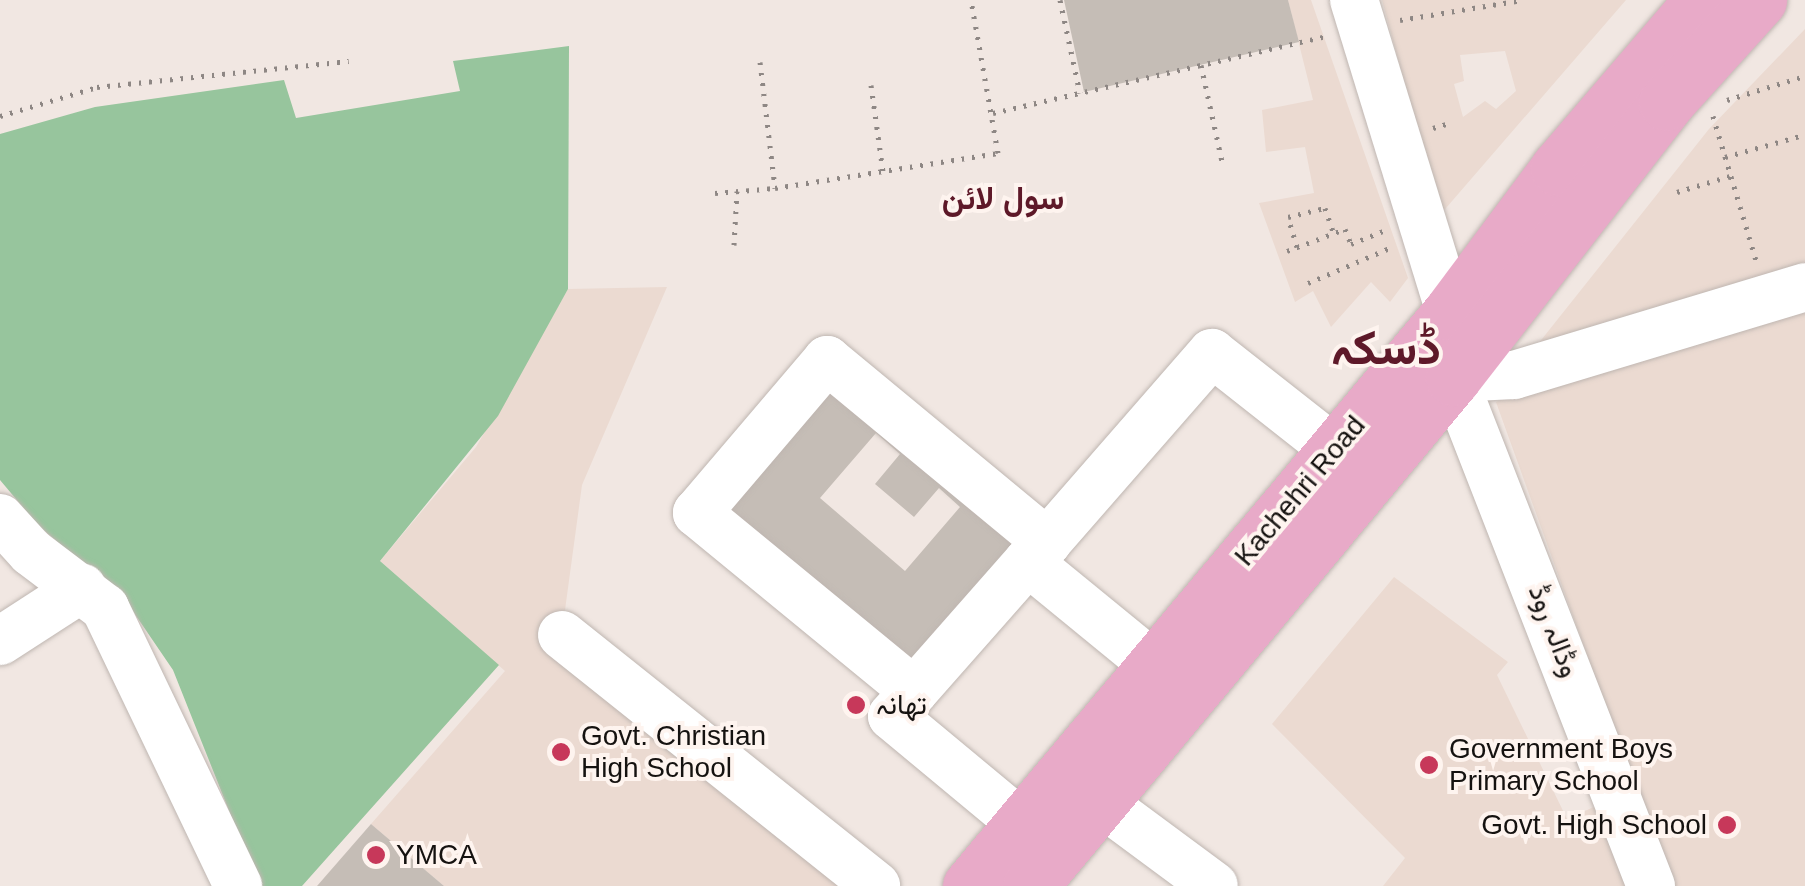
<!DOCTYPE html>
<html>
<head>
<meta charset="utf-8">
<style>
	body { margin:0 }
	#map { position:relative; width:1805px; height:886px; overflow:hidden; background:#f1e7e2; font-family:Arial,Vazirmatn,sans-serif }
	div>[style] { position:absolute }
	.built>* { inset:0; background:#ebdad1 }
	.green>* { inset:0; background:#97c59d }
	.building>* { inset:0; background:#c5bdb6 }
	.path>* { height:5px; margin-top:-2.5px; transform-origin:0; background:repeating-linear-gradient(90deg,#8e8784 0 2.5px,transparent 0 10.5px) }
	.roads { filter:drop-shadow(0 0 2px #bfb6b1) drop-shadow(0 0 2px #bfb6b1) }
	.minor>* { height:48px; margin:-24px; padding:0 24px; transform-origin:24px; border-radius:24px; background:#fff }
	.major>* { height:55px; margin:-27.5px; padding:0 27.5px; transform-origin:27.5px; border-radius:27.5px; background:#e8aac8 }
	.dots>* { width:28px; height:28px; translate:-50% -50%; box-sizing:border-box; border:5px solid #fef4ef; border-radius:50% }
	span { translate:-50% -50%; white-space:nowrap; text-align:center; line-height:1.15; -webkit-text-stroke:8px #fef4ef; paint-order:stroke }
	.street-label { font-size:28px; color:#151210 }
	.poi-label { font-size:28px; color:#151210 }
	.left { translate:0 -50%; text-align:left }
	.right { translate:-100% -50%; text-align:right }
	.quarter-label { font-size:32px; color:#5e1929; font-weight:700 }
	.town-label { font-size:48px; color:#5e1929; font-weight:700 }
</style>
</head>
<body>
<div id="map">
	<div class="built">
		<div style="clip-path:polygon(1288px 0,1311px 0,1408px 278px,1390px 302px,1371px 282px,1331px 327px,1313px 291px,1295px 302px,1259px 203px,1314px 193px,1305px 147px,1266px 152px,1262px 110px,1313px 100px)"></div>
		<div style="clip-path:polygon(evenodd,1382px 0,1626px 0,1440px 215px,1382px 0,1505px 51px,1516px 91px,1496px 109px,1485px 101px,1463px 117px,1454px 84px,1464px 81px,1460px 55px,1505px 51px)"></div>
		<div style="clip-path:polygon(1805px 29px,1805px 886px,1670px 886px,1496px 402px,1544px 376px,1538px 344px,1709px 129px)"></div>
		<div style="clip-path:polygon(667px 287px,582px 485px,565px 610px,547px 641px,858px 886px,444px 886px,371px 824px,505px 671px,380px 561px,476px 447px,568px 289px)"></div>
		<div style="clip-path:polygon(1394px 577px,1508px 662px,1497px 675px,1567px 819px,1596px 806px,1633px 886px,1383px 886px,1405px 858px,1272px 724px)"></div>
	</div>
	<div class="green">
		<div style="clip-path:polygon(569px 46px,568px 289px,498px 416px,380px 561px,499px 665px,302px 886px,259px 886px,173px 670px,128px 604px,37px 524px,0 480px,0 134px,95px 107px,284px 80px,296px 118px,460px 91px,453px 61px)"></div>
	</div>
	<div class="building">
		<div style="clip-path:polygon(1064px 0,1288px 0,1299px 42px,1084px 92px)"></div>
		<div style="clip-path:polygon(evenodd,830px 373px,1031px 542px,920px 674px,719px 504px,830px 373px,876px 433px,900px 454px,875px 484px,914px 517px,939px 488px,960px 507px,905px 571px,820px 498px,876px 433px)"></div>
		<div style="clip-path:polygon(371px 824px,444px 886px,317px 886px)"></div>
	</div>
	<div class="path">
		<div style="left:1060px;top:0;width:95px;rotate:77.9deg"></div>
		<div style="left:1400px;top:20px;width:124px;rotate:-9.3deg"></div>
		<div style="left:760px;top:62px;width:127px;rotate:83.2deg"></div>
		<div style="left:775px;top:188px;width:226px;rotate:-8.9deg"></div>
		<div style="left:998px;top:153px;width:155px;rotate:-100deg"></div>
		<div style="left:1201px;top:65px;width:98px;rotate:77.7deg"></div>
		<div style="left:871px;top:85px;width:87px;rotate:82.1deg"></div>
		<div style="left:1727px;top:100px;width:82px;rotate:-17.1deg"></div>
		<div style="left:993px;top:113px;width:342px;rotate:-13deg"></div>
		<div style="left:0;top:116px;width:101px;rotate:-16.6deg"></div>
		<div style="left:97px;top:87px;width:253px;rotate:-5.9deg"></div>
		<div style="left:1713px;top:116px;width:154px;rotate:73.4deg"></div>
		<div style="left:1433px;top:128px;width:17px;rotate:-17deg"></div>
		<div style="left:1725px;top:157px;width:82px;rotate:-15.6deg"></div>
		<div style="left:1677px;top:192px;width:55px;rotate:-16.8deg"></div>
		<div style="left:715px;top:193px;width:60px;rotate:-4.8deg"></div>
		<div style="left:734px;top:245px;width:54px;rotate:-86.8deg"></div>
		<div style="left:1297px;top:247px;width:31px;rotate:-107deg"></div>
		<div style="left:1288px;top:217px;width:38px;rotate:-14deg"></div>
		<div style="left:1325px;top:208px;width:28px;rotate:71deg"></div>
		<div style="left:1287px;top:251px;width:62px;rotate:-20.8deg"></div>
		<div style="left:1345px;top:229px;width:16px;rotate:68deg"></div>
		<div style="left:1351px;top:244px;width:38px;rotate:-22deg"></div>
		<div style="left:1308px;top:283px;width:91px;rotate:-23.2deg"></div>
	</div>
	<div class="roads">
		<div class="minor">
			<div style="left:1354px;top:0;width:327px;rotate:72.9deg"></div>
			<div style="left:0;top:518px;width:46px;rotate:47.6deg"></div>
			<div style="left:31px;top:552px;width:93px;rotate:37.1deg"></div>
			<div style="left:105px;top:608px;width:308px;rotate:64.4deg"></div>
			<div style="left:1047px;top:542px;width:251px;rotate:-48.9deg"></div>
			<div style="left:1212px;top:353px;width:155px;rotate:38.2deg"></div>
			<div style="left:562px;top:635px;width:402px;rotate:38.6deg"></div>
			<div style="left:0;top:641px;width:98px;rotate:-32.9deg"></div>
			<div style="left:914px;top:691px;width:281px;rotate:-140.6deg"></div>
			<div style="left:697px;top:513px;width:201px;rotate:-49.6deg"></div>
			<div style="left:827px;top:360px;width:286px;rotate:39.6deg"></div>
			<div style="left:1047px;top:542px;width:28px;rotate:134deg"></div>
			<div style="left:1028px;top:562px;width:163px;rotate:39.3deg"></div>
			<div style="left:1102px;top:803px;width:139px;rotate:36.5deg"></div>
			<div style="left:1022px;top:824px;width:169px;rotate:-140.3deg"></div>
			<div style="left:892px;top:716px;width:205px;rotate:-48.6deg"></div>
			<div style="left:1651px;top:886px;width:545px;rotate:-111.29deg"></div>
			<div style="left:1453px;top:378px;width:61px;rotate:-2.8deg"></div>
			<div style="left:1514px;top:375px;width:304px;rotate:-16.8deg"></div>
		</div>
		<div class="major">
			<div style="left:970px;top:886px;width:747px;rotate:-50.05deg"></div>
			<div style="left:1450px;top:313px;width:181px;rotate:-53.3deg"></div>
			<div style="left:1558px;top:168px;width:221px;rotate:-49.4deg"></div>
			<div style="left:1030px;top:886px;width:661px;rotate:-50.22deg"></div>
			<div style="left:1453px;top:378px;width:348px;rotate:-52.2deg"></div>
			<div style="left:1666px;top:103px;width:139px;rotate:-47.9deg"></div>
		</div>
	</div>
	<div class="dots">
		<div style="left:856px;top:705px;background:#c7385a"></div>
		<div style="left:561px;top:752px;background:#c7385a"></div>
		<div style="left:1429px;top:765px;background:#c7385a"></div>
		<div style="left:1727px;top:825px;background:#c7385a"></div>
		<div style="left:376px;top:855px;background:#c7385a"></div>
	</div>
	<div class="street-label">
		<span style="left:1300px;top:491px;rotate:-50deg">Kachehri Road</span>
		<span style="left:1554px;top:631px;rotate:69deg">وڈالہ روڈ</span>
	</div>
	<div class="poi-label">
		<span class="left" style="left:876px;top:705px">تھانہ</span>
		<span class="left" style="left:581px;top:752px">Govt. Christian<br>High School</span>
		<span class="left" style="left:1449px;top:765px">Government Boys<br>Primary School</span>
		<span class="right" style="left:1707px;top:825px">Govt. High School</span>
		<span class="left" style="left:396px;top:855px">YMCA</span>
	</div>
	<div class="quarter-label">
		<span style="left:1003px;top:198px">سول لائن</span>
	</div>
	<div class="town-label">
		<span style="left:1386px;top:348px">ڈسکہ</span>
	</div>
</div>
</body>
</html>
